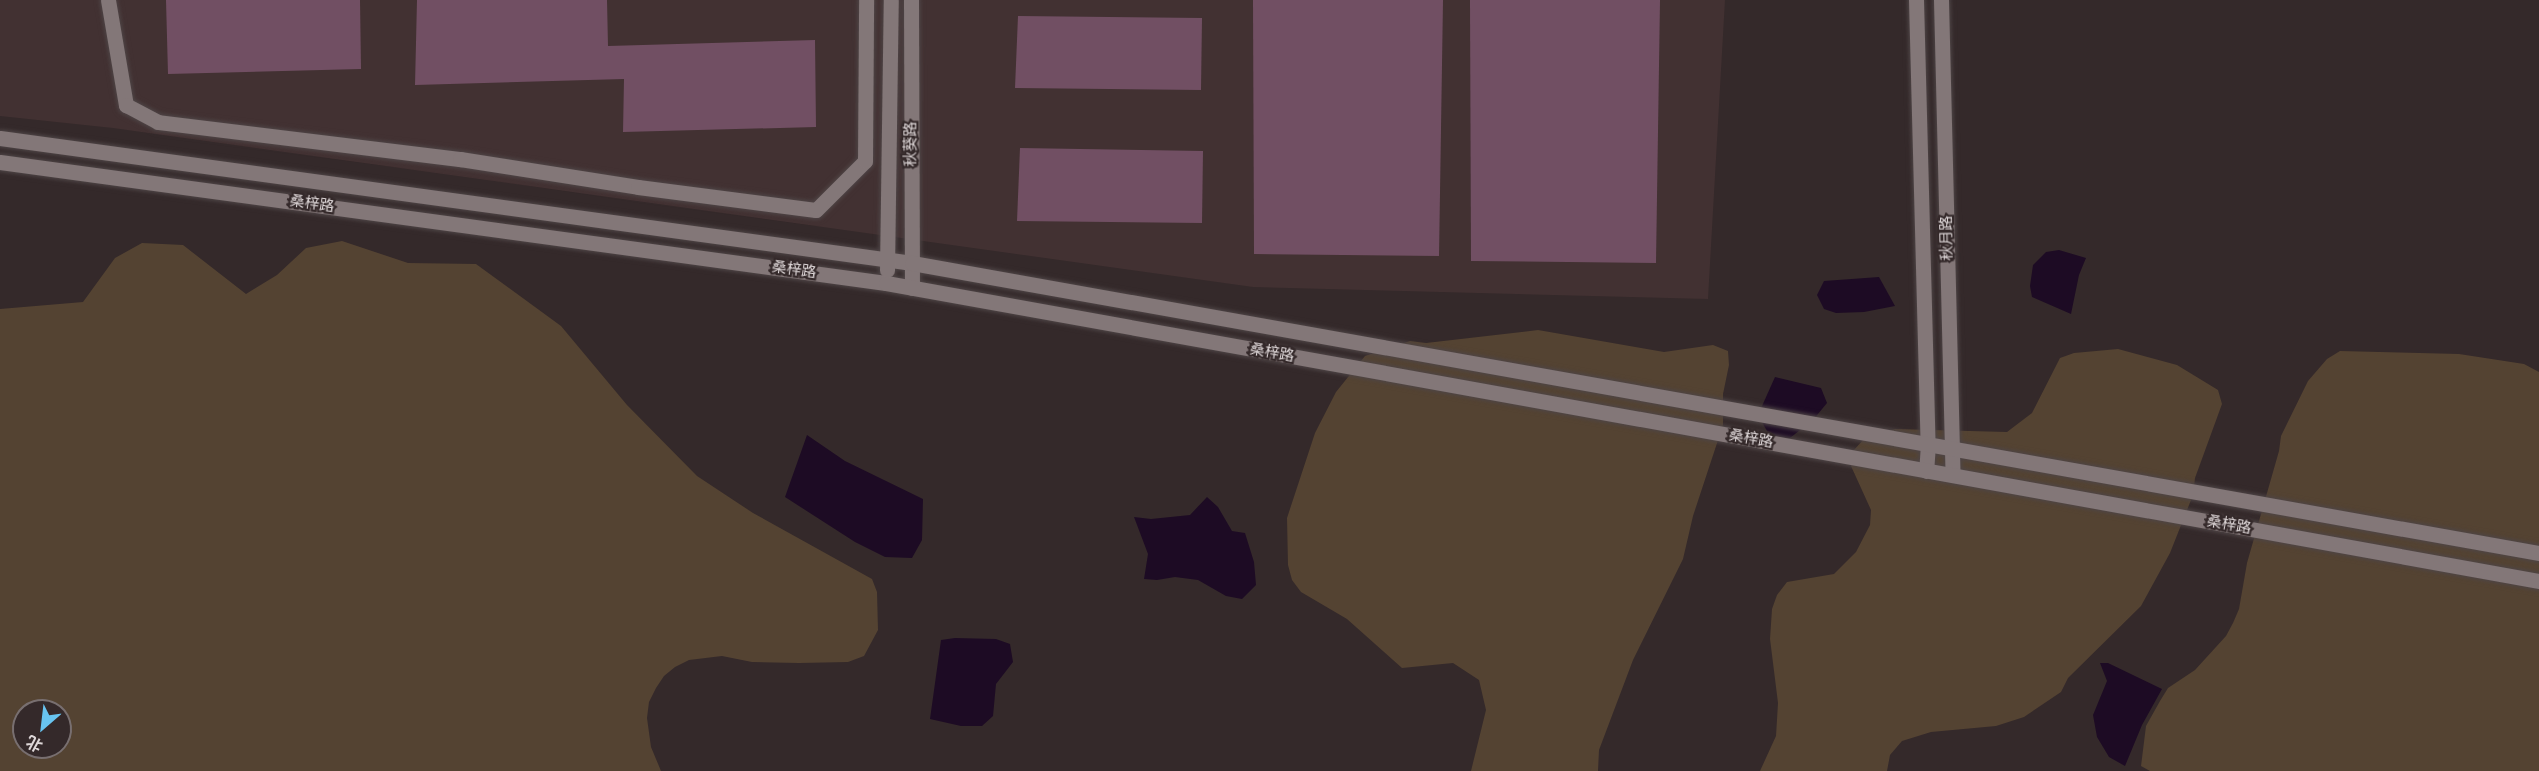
<!DOCTYPE html>
<html>
<head>
<meta charset="utf-8">
<style>
	body { margin:0 }
	#map { position:relative; width:2539px; height:771px; overflow:hidden; background:#34292a; font-family:Figtree,"Noto Sans SC",sans-serif }
	div>[style] { position:absolute }
	.built>* { inset:0; background:#423132 }
	.green>* { inset:0; background:#544332 }
	.water>* { inset:0; background:#1d0b24 }
	.building>* { inset:0; background:#714f63 }
	.roads { filter:drop-shadow(0 0 2px #4e4546) drop-shadow(0 0 2px #4e4546) }
	.minor>* { height:15px; margin:-7.5px; padding:0 7.5px; transform-origin:7.5px; border-radius:7.5px; background:#837778 }
	.tertiary>* { height:15px; margin:-7.5px; padding:0 7.5px; transform-origin:7.5px; border-radius:7.5px; background:#837778 }
	span { translate:-50% -50%; white-space:nowrap; text-align:center; line-height:1.15; -webkit-text-stroke:4.5px #34292a; paint-order:stroke }
	.street-label { font-size:15px; color:#ded7d8 }
	.north { position:absolute; left:12px; top:699px; width:60px; height:60px; box-sizing:border-box; background:#34292a; border:2px solid #786f70; border-radius:50%; rotate:208deg; font-size:16px; font-weight:700; line-height:24px; text-align:center; color:#ded7d8 }
	.north::after { content:''; display:block; margin:auto; width:21px; height:27px; background:#68c4f0; clip-path:polygon(50% 0,100% 100%,50% 72%,0 100%) }
</style>
</head>
<body>
<div id="map">
	<div class="built">
		<div style="clip-path:polygon(0 0,1725px 0,1708px 299px,1253px 287px,113px 128px,0 116px)"></div>
	</div>
	<div class="green">
		<div style="clip-path:polygon(evenodd,342px 241px,408px 263px,476px 264px,561px 326px,627px 405px,697px 476px,753px 513px,872px 579px,877px 592px,878px 630px,864px 656px,848px 662px,799px 663px,752px 662px,722px 656px,689px 660px,675px 667px,664px 676px,656px 688px,649px 702px,647px 718px,651px 747px,661px 771px,0 771px,0 309px,83px 302px,115px 258px,142px 243px,183px 245px,246px 294px,277px 275px,306px 248px,342px 241px,24px 711px,60px 711px,60px 747px,24px 747px,24px 711px)"></div>
		<div style="clip-path:polygon(1538px 330px,1664px 352px,1713px 345px,1728px 351px,1729px 365px,1723px 394px,1723px 425px,1693px 516px,1683px 559px,1633px 660px,1599px 750px,1598px 771px,1471px 771px,1486px 710px,1479px 680px,1453px 663px,1402px 668px,1347px 619px,1301px 592px,1292px 580px,1288px 565px,1287px 518px,1315px 433px,1336px 392px,1365px 356px,1410px 341px,1426px 343px)"></div>
		<div style="clip-path:polygon(2118px 349px,2177px 365px,2218px 390px,2222px 404px,2195px 478px,2193px 495px,2170px 553px,2141px 606px,2068px 678px,2061px 692px,2024px 717px,1996px 726px,1931px 732px,1902px 741px,1890px 755px,1887px 771px,1760px 771px,1776px 736px,1778px 703px,1770px 639px,1772px 609px,1777px 595px,1787px 582px,1834px 574px,1856px 552px,1870px 525px,1871px 510px,1851px 466px,1853px 451px,1864px 439px,1895px 429px,2007px 432px,2032px 413px,2060px 358px,2074px 353px)"></div>
		<div style="clip-path:polygon(2340px 351px,2459px 354px,2524px 364px,2539px 372px,2539px 771px,2150px 771px,2141px 766px,2146px 726px,2160px 701px,2168px 688px,2195px 670px,2226px 636px,2233px 623px,2239px 609px,2247px 563px,2279px 451px,2281px 436px,2308px 381px,2327px 359px)"></div>
	</div>
	<div class="water">
		<div style="clip-path:polygon(2059px 250px,2086px 258px,2079px 275px,2071px 314px,2032px 297px,2030px 286px,2033px 265px,2046px 252px)"></div>
		<div style="clip-path:polygon(1879px 277px,1895px 306px,1864px 312px,1836px 313px,1824px 309px,1817px 295px,1824px 281px)"></div>
		<div style="clip-path:polygon(1775px 377px,1821px 388px,1827px 403px,1813px 420px,1786px 441px,1771px 438px,1758px 415px)"></div>
		<div style="clip-path:polygon(807px 435px,845px 461px,923px 499px,922px 540px,912px 558px,885px 557px,855px 542px,785px 497px)"></div>
		<div style="clip-path:polygon(1207px 497px,1218px 507px,1232px 531px,1245px 533px,1254px 562px,1256px 585px,1242px 599px,1226px 596px,1198px 580px,1175px 577px,1157px 580px,1144px 579px,1148px 554px,1134px 517px,1151px 519px,1190px 515px)"></div>
		<div style="clip-path:polygon(955px 638px,996px 639px,1010px 644px,1013px 662px,996px 684px,993px 716px,982px 726px,961px 726px,930px 719px,941px 640px)"></div>
		<div style="clip-path:polygon(2100px 663px,2108px 663px,2162px 689px,2142px 725px,2125px 766px,2109px 757px,2097px 737px,2093px 715px,2107px 681px)"></div>
	</div>
	<div class="building">
		<div style="clip-path:polygon(166px 0,360px 0,361px 69px,168px 74px)"></div>
		<div style="clip-path:polygon(417px 0,607px 0,608px 46px,815px 40px,816px 127px,623px 132px,624px 79px,415px 85px)"></div>
		<div style="clip-path:polygon(1253px 0,1443px 0,1439px 256px,1254px 254px)"></div>
		<div style="clip-path:polygon(1470px 0,1660px 0,1656px 263px,1471px 261px)"></div>
		<div style="clip-path:polygon(1018px 16px,1202px 18px,1201px 90px,1015px 88px)"></div>
		<div style="clip-path:polygon(1020px 148px,1203px 151px,1202px 223px,1017px 221px)"></div>
	</div>
	<div class="roads">
		<div class="minor">
			<div style="left:108px;top:0;width:107px;rotate:80.3deg"></div>
			<div style="left:126px;top:105px;width:36px;rotate:28deg"></div>
			<div style="left:158px;top:122px;width:304px;rotate:7deg"></div>
			<div style="left:460px;top:159px;width:180px;rotate:8.9deg"></div>
			<div style="left:638px;top:187px;width:179px;rotate:7.4deg"></div>
			<div style="left:816px;top:210px;width:69px;rotate:-45deg"></div>
			<div style="left:865px;top:161px;width:161px;rotate:-89.6deg"></div>
		</div>
		<div class="tertiary">
			<div style="left:911px;top:0;width:288px;rotate:89.8deg"></div>
			<div style="left:1916px;top:0;width:444px;rotate:88.5deg"></div>
			<div style="left:1928px;top:444px;width:27px;rotate:94deg"></div>
			<div style="left:1941px;top:0;width:475px;rotate:88.6deg"></div>
			<div style="left:0;top:138px;width:921px;rotate:7.8deg"></div>
			<div style="left:912px;top:263px;width:1653px;rotate:10.11deg"></div>
			<div style="left:0;top:162px;width:894px;rotate:7.78deg"></div>
			<div style="left:886px;top:283px;width:1680px;rotate:10.22deg"></div>
			<div style="left:887px;top:270px;width:270px;rotate:-89.2deg"></div>
		</div>
	</div>
	<div class="street-label">
		<span style="left:911px;top:144px;rotate:-90deg">秋葵路</span>
		<span style="left:312px;top:204px;rotate:8deg">桑梓路</span>
		<span style="left:1947px;top:238px;rotate:-91deg">秋月路</span>
		<span style="left:794px;top:270px;rotate:8deg">桑梓路</span>
		<span style="left:1272px;top:353px;rotate:10deg">桑梓路</span>
		<span style="left:1751px;top:439px;rotate:10deg">桑梓路</span>
		<span style="left:2229px;top:525px;rotate:10deg">桑梓路</span>
	</div>
	<div class="north">北</div>
</div>
</body>
</html>
